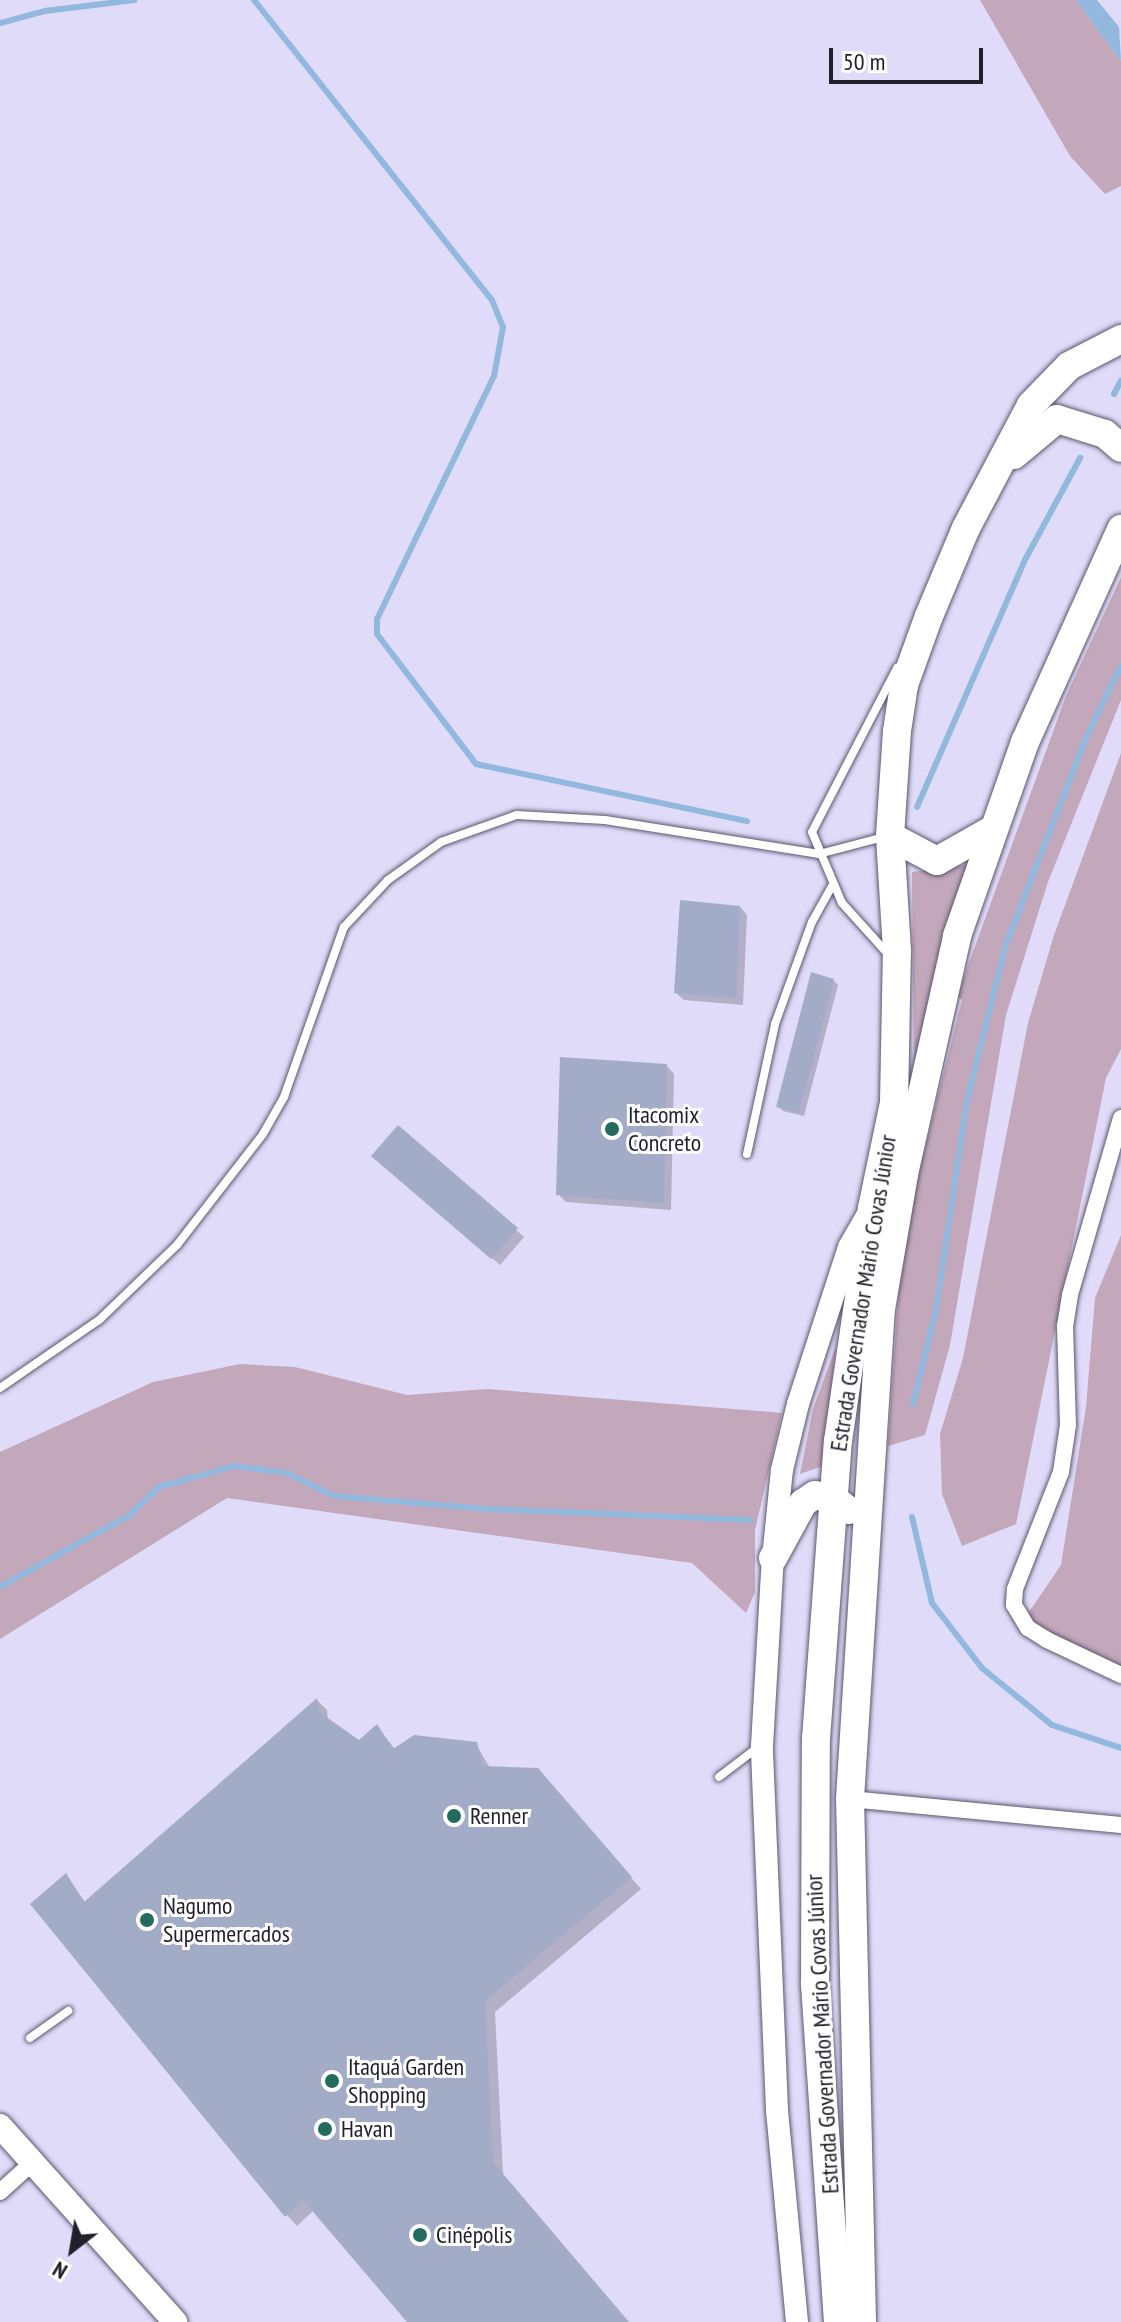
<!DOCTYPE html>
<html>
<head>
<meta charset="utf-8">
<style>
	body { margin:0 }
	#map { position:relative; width:1121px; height:2322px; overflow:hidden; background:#dfdbf8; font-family:"PT Sans Narrow",sans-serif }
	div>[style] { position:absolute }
	.green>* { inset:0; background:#c3a7ba }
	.water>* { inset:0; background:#92b8de }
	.shadow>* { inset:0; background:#0003 }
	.stream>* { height:6px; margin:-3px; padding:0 3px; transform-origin:3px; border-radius:3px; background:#92b8de }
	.building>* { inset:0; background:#a3acc7 }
	.roads { filter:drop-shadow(0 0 2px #5b576f) drop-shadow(0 0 2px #5b576f) }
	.service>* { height:8px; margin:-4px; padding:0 4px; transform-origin:4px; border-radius:4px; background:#fff }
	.minor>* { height:16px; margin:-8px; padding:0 8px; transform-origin:8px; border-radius:8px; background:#fff }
	.tertiary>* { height:22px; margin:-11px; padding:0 11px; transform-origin:11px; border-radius:11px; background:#fff }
	.secondary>* { height:24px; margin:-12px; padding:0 12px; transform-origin:12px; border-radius:12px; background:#fff }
	.trunk>* { height:28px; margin:-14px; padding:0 14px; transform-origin:14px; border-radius:14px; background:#fff }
	.dots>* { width:22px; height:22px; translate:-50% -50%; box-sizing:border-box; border:4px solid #fff; border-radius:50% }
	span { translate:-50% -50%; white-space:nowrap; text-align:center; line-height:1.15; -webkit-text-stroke:6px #fff; paint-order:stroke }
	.poi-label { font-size:24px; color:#22202b }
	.left { translate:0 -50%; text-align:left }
	.street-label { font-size:24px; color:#22202b }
	.north { position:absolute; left:32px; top:2210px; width:80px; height:80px; -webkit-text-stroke:6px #fff; paint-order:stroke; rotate:211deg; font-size:22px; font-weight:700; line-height:32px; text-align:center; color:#22202b }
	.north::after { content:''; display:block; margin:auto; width:28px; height:36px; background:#22202b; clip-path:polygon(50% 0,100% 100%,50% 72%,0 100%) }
	.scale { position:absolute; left:829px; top:48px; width:154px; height:36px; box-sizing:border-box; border:4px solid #22202b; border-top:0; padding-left:10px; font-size:24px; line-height:28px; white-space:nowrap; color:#22202b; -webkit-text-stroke:6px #fff; paint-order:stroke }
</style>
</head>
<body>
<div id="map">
	<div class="green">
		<div style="clip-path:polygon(980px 0,1076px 0,1121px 61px,1121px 186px,1105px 194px,1070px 156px)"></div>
		<div style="clip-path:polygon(1121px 577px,1121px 700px,1048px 882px,1006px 1015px,950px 1345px,925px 1435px,888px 1446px,899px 1284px,910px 1208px,962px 1000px,957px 996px,1066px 696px)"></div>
		<div style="clip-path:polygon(1121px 753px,1121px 1049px,1106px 1078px,1016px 1524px,962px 1546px,942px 1494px,940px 1434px,963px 1358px,1028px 1023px,1054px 935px)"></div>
		<div style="clip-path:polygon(969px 865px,914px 1066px,912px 872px)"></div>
		<div style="clip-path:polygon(1121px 1235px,1121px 1667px,1052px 1639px,1027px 1615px,1061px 1565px,1086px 1407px,1095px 1298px)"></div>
		<div style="clip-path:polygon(836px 1346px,823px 1466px,800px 1474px,813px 1409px)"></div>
		<div style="clip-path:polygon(240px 1364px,295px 1367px,407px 1395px,487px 1389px,782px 1413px,755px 1530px,755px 1592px,746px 1613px,692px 1563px,227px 1498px,0 1639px,0 1452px,153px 1382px)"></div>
	</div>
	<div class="water">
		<div style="clip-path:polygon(1076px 0,1097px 0,1119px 27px,1121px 61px)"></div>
	</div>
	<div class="shadow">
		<div style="clip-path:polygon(740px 907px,747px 915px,743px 1005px,684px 1000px,676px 993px)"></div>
		<div style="clip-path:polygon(833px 980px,838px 985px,804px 1116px,783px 1111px,778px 1106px)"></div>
		<div style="clip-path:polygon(667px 1066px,674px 1074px,671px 1210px,566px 1202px,558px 1194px)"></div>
		<div style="clip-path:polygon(398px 1127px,524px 1237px,500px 1265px,381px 1163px)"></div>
		<div style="clip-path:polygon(317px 1700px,327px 1710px,328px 1721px,359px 1743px,377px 1727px,395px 1749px,476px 1744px,490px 1768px,548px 1782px,641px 1889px,495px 2012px,503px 2174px,628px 2322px,410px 2322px,314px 2210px,297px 2226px,287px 2215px,66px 1876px,86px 1903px)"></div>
	</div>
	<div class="stream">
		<div style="left:254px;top:0;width:383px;rotate:51.6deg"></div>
		<div style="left:492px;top:300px;width:29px;rotate:68deg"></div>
		<div style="left:503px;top:327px;width:50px;rotate:100.4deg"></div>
		<div style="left:494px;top:376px;width:270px;rotate:115.7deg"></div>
		<div style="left:377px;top:619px;width:15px;rotate:90deg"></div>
		<div style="left:377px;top:634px;width:163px;rotate:52.7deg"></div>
		<div style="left:476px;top:764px;width:277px;rotate:11.9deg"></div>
		<div style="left:0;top:23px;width:47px;rotate:-14.9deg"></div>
		<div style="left:45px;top:11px;width:90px;rotate:-7deg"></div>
		<div style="left:1114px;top:394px;width:15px;rotate:-62deg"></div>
		<div style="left:917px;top:807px;width:272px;rotate:-66.4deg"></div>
		<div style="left:1026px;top:558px;width:114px;rotate:-61.6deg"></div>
		<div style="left:913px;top:1404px;width:97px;rotate:-76.3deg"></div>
		<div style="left:936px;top:1310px;width:211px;rotate:-81.6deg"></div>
		<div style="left:967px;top:1101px;width:159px;rotate:-76.1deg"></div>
		<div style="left:1005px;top:947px;width:224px;rotate:-68.8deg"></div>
		<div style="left:1086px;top:738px;width:80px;rotate:-64.1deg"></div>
		<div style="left:912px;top:1517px;width:88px;rotate:76.9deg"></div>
		<div style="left:932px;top:1603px;width:82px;rotate:52.4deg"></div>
		<div style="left:982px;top:1668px;width:90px;rotate:39.2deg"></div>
		<div style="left:1052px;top:1725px;width:73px;rotate:18.4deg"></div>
		<div style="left:0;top:1587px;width:149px;rotate:-29deg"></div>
		<div style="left:130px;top:1515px;width:40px;rotate:-44deg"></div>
		<div style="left:159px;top:1487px;width:78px;rotate:-15.6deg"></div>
		<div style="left:234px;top:1466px;width:53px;rotate:7.5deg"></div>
		<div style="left:287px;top:1473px;width:52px;rotate:26.1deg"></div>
		<div style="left:334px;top:1496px;width:157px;rotate:4.8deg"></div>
		<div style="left:490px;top:1509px;width:261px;rotate:2.4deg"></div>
	</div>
	<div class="building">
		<div style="clip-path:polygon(680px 900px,740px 906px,736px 998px,674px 993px)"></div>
		<div style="clip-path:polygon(811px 972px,834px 979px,799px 1113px,776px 1107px)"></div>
		<div style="clip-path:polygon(560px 1057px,667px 1064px,664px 1203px,556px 1195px)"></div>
		<div style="clip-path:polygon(398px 1125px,518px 1228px,491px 1259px,371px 1156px)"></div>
		<div style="clip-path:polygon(317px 1698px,319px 1712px,359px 1740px,377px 1724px,393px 1749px,414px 1735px,477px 1742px,483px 1766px,538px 1768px,632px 1877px,485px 2001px,493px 2162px,629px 2322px,407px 2322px,303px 2200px,285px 2217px,30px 1904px,66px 1873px,84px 1902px)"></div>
	</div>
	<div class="roads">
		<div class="service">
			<div style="left:888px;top:954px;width:69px;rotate:-132deg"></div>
			<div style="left:842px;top:903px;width:77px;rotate:-112.9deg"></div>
			<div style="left:812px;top:832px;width:185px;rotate:-62.6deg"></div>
			<div style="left:747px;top:1154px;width:133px;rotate:-77.8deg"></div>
			<div style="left:775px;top:1024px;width:109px;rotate:-70.1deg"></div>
			<div style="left:812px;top:922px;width:41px;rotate:-60.9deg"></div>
			<div style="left:0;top:1388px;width:120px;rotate:-34.5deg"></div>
			<div style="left:99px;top:1320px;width:108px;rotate:-43.9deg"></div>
			<div style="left:177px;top:1245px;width:140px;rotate:-52.2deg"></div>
			<div style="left:263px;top:1134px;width:43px;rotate:-60.4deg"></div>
			<div style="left:284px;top:1097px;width:180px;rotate:-70.6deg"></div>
			<div style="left:344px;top:927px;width:64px;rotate:-46.9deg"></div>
			<div style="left:388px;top:880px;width:65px;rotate:-35.6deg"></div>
			<div style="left:441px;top:842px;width:81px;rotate:-19.6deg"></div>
			<div style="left:517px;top:815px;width:88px;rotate:3.3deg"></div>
			<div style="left:605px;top:820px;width:217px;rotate:9deg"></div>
			<div style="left:819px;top:854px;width:67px;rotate:-14.7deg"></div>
			<div style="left:719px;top:1777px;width:48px;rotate:-37.3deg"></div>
			<div style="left:30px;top:2038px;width:47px;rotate:-35.4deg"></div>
		</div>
		<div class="minor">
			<div style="left:1121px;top:1118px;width:184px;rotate:106.1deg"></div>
			<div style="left:1070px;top:1295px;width:30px;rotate:99deg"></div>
			<div style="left:1065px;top:1325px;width:100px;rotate:88.3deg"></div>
			<div style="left:1068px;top:1425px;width:48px;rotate:98.5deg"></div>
			<div style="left:1061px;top:1472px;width:126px;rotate:111.5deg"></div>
			<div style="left:1015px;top:1589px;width:16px;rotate:94deg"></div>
			<div style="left:1014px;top:1605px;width:27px;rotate:59deg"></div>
			<div style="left:1028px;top:1628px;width:22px;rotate:32deg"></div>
			<div style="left:1047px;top:1640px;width:82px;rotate:25.3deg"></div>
			<div style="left:850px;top:1799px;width:272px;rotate:5.5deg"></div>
			<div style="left:0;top:2192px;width:45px;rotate:-42.3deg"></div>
		</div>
		<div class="tertiary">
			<div style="left:797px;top:2322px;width:213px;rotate:-95.4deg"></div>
			<div style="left:777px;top:2110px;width:364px;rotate:-92.4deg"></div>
			<div style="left:762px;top:1746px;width:188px;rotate:-86.7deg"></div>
			<div style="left:773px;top:1558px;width:88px;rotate:-84.2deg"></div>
			<div style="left:782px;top:1470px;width:68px;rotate:-76.4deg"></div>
			<div style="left:798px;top:1404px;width:165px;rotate:-72deg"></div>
			<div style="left:849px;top:1247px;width:36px;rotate:-60deg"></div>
		</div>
		<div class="secondary">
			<div style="left:0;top:2126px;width:263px;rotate:48.2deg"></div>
		</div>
		<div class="trunk">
			<div style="left:1014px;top:455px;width:56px;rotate:-39.9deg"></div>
			<div style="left:1057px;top:419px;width:50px;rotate:17.4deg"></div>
			<div style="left:1105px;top:434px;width:21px;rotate:41deg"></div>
			<div style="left:890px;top:836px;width:53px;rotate:28deg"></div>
			<div style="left:937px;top:861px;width:61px;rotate:-29.5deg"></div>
			<div style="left:773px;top:1558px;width:63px;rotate:-61.4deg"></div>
			<div style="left:803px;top:1503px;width:14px;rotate:-34deg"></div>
			<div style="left:815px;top:1495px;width:19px;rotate:12deg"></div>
			<div style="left:834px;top:1499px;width:18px;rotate:38deg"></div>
			<div style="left:838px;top:2322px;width:340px;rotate:-93.9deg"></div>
			<div style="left:815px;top:1983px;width:244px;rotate:-89.8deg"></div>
			<div style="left:816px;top:1739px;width:299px;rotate:-85.8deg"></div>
			<div style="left:838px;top:1441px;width:235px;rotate:-81.7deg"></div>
			<div style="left:872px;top:1208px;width:107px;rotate:-78.2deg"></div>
			<div style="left:894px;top:1103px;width:152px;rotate:-88.9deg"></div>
			<div style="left:897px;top:951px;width:115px;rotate:-93.5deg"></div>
			<div style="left:890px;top:836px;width:105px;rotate:-86.2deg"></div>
			<div style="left:897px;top:731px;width:47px;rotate:-81.3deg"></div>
			<div style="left:904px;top:685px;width:73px;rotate:-70.1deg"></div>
			<div style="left:929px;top:616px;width:95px;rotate:-67.2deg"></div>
			<div style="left:966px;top:528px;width:139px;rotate:-62.1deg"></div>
			<div style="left:1031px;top:405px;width:54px;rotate:-45.7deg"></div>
			<div style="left:1069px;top:366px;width:59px;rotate:-27.4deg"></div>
			<div style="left:862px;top:2322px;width:523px;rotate:-91.31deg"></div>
			<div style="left:850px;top:1799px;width:491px;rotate:-86.4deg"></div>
			<div style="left:881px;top:1309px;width:137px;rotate:-80.3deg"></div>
			<div style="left:904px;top:1174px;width:244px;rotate:-77.4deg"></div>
			<div style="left:957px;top:936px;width:206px;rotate:-70.7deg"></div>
			<div style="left:1025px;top:742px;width:234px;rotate:-65.7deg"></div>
		</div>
	</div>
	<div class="dots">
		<div style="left:612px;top:1129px;background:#236a5f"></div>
		<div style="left:454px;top:1816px;background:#236a5f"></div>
		<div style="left:147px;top:1920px;background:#236a5f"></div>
		<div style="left:332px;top:2081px;background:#236a5f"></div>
		<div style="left:325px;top:2129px;background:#236a5f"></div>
		<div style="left:420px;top:2235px;background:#236a5f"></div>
	</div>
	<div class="poi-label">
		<span class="left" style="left:628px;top:1129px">Itacomix<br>Concreto</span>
		<span class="left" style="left:470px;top:1816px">Renner</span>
		<span class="left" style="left:163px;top:1920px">Nagumo<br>Supermercados</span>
		<span class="left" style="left:348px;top:2081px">Itaquá Garden<br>Shopping</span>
		<span class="left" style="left:341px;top:2129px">Havan</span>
		<span class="left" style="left:436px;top:2235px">Cinépolis</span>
	</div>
	<div class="street-label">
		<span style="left:863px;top:1293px;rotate:-81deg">Estrada Governador Mário Covas Júnior</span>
		<span style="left:822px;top:2034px;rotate:-93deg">Estrada Governador Mário Covas Júnior</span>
	</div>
	<div class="north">N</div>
	<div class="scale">50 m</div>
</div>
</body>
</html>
